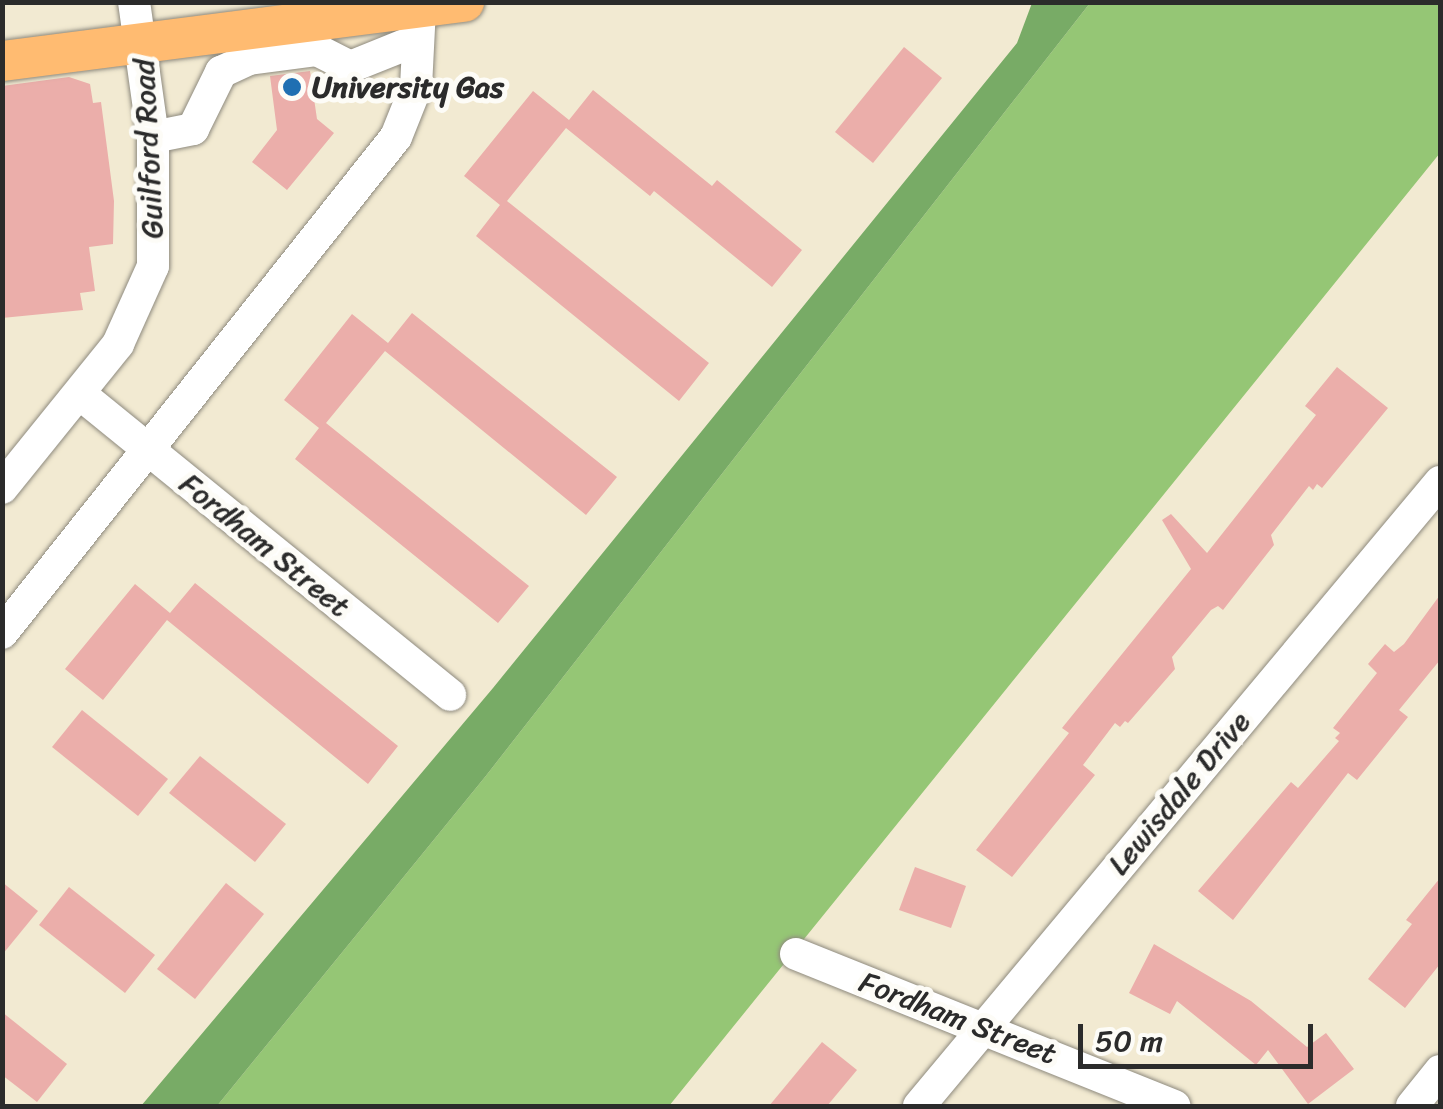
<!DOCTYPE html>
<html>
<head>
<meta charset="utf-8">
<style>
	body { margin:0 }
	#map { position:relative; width:1443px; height:1109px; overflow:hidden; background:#f2ead2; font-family:Sriracha,sans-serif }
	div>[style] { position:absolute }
	.green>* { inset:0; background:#95c675 }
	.forest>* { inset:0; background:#78ab66 }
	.building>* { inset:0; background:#ebaeaa }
	.roads { filter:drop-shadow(0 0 2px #8e8a7e) drop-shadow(0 0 2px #8e8a7e) }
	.minor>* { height:32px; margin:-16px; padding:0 16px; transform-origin:16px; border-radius:16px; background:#fff }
	.major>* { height:40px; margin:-20px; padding:0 20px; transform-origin:20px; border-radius:20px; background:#ffbb71 }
	.dots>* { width:28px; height:28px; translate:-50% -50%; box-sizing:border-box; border:5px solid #fdfcf7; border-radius:50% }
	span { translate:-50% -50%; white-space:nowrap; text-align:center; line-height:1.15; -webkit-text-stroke:10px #fdfcf7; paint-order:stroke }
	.poi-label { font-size:30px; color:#2b2b2b; font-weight:700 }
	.left { translate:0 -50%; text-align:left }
	.street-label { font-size:30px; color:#2b2b2b }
	.frame { position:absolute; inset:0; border:5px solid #2b2b2b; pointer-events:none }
	.scale { position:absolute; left:1078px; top:1024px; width:235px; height:45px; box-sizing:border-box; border:5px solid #2b2b2b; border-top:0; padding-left:12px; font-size:30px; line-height:35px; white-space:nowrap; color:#2b2b2b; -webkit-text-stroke:8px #fdfcf7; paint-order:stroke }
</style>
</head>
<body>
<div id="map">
	<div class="green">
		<div style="clip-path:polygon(1090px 3px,1440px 3px,1440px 153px,669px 1106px,217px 1106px,485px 777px)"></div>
	</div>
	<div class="forest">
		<div style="clip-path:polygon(1032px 3px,1090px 3px,485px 777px,217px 1106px,141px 1106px,493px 688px,1017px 43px)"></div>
	</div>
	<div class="building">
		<div style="clip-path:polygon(904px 47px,942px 78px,873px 163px,835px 132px)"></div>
		<div style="clip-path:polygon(310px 71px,317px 119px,334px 133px,287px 190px,252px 162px,277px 130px,270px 76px)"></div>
		<div style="clip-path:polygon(69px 77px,90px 84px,93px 103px,101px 102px,114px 201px,113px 244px,89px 247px,95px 291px,80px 293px,83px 310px,2px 318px,2px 86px)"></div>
		<div style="clip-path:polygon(593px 90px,712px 186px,717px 180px,802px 250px,772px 287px,654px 191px,650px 196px,566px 128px,507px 201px,709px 363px,679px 401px,476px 236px,500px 205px,464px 176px,533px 91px,569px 120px)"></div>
		<div style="clip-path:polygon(412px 313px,617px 477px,586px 515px,385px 351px,326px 423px,529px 586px,498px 623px,295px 459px,319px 428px,284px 400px,352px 314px,388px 343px)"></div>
		<div style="clip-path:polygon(1337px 367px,1388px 408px,1322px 488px,1317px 484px,1313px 490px,1309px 486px,1271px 535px,1274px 545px,1223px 610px,1218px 606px,1211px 610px,1172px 657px,1175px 669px,1128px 723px,1125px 721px,1120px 727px,1115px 723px,1083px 765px,1095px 775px,1012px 877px,976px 850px,1069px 733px,1062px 728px,1191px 569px,1162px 520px,1171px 514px,1207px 553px,1316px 415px,1305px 406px)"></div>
		<div style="clip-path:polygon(195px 583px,398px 746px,368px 784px,167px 620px,103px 700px,65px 669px,135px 584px,170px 613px)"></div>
		<div style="clip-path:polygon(1440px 595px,1440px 660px,1399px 710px,1408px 717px,1357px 780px,1348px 773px,1233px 920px,1198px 891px,1291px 782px,1298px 788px,1339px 741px,1335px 738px,1340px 733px,1333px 728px,1377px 673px,1368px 664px,1385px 644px,1394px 652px,1404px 644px)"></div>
		<div style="clip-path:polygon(82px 710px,168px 779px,138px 816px,52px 747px)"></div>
		<div style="clip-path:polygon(200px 756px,286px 824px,255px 862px,169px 793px)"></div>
		<div style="clip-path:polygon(915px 867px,966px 886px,951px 928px,899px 910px)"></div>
		<div style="clip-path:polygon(1440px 878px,1440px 964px,1405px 1008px,1368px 979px,1412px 924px,1406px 920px)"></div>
		<div style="clip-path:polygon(2px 882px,38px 911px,2px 955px)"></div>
		<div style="clip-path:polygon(226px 883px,264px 914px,195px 999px,157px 969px)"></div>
		<div style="clip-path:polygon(69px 887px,155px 955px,125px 993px,39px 925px)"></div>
		<div style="clip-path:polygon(1154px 944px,1251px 1001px,1307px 1047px,1326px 1033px,1354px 1069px,1308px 1104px,1268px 1050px,1256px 1065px,1177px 1001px,1170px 1014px,1129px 993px)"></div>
		<div style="clip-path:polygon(2px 1012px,67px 1064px,37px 1102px,2px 1075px)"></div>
		<div style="clip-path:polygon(822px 1042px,857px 1070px,827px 1106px,769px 1106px)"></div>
	</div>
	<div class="roads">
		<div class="minor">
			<div style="left:153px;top:137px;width:41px;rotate:-11.3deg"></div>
			<div style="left:193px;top:129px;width:64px;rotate:-63.8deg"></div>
			<div style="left:221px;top:72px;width:31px;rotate:-25deg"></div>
			<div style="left:249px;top:59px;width:69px;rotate:-7.5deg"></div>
			<div style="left:317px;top:50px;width:37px;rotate:27deg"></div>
			<div style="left:350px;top:67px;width:72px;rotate:-21.9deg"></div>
			<div style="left:80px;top:394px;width:477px;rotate:39.1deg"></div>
			<div style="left:2px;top:488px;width:185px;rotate:-51.1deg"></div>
			<div style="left:118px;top:344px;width:85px;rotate:-65.8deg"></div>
			<div style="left:153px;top:266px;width:129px;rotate:-90deg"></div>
			<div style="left:153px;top:137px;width:136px;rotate:-98deg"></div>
			<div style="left:2px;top:633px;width:633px;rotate:-51.54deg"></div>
			<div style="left:396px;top:137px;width:54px;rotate:-68.2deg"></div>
			<div style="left:416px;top:87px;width:79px;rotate:-87.1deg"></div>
			<div style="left:796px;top:954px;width:408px;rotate:21.9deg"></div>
			<div style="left:919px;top:1106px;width:813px;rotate:-50.14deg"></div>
			<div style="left:1412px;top:1106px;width:45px;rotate:-51.3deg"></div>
		</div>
		<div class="major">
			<div style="left:2px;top:61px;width:466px;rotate:-7.3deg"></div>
		</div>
	</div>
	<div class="dots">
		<div style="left:292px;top:87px;background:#1f6fb2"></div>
	</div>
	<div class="poi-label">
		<span class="left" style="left:312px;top:87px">University Gas</span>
	</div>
	<div class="street-label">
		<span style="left:148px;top:149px;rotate:-93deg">Guilford Road</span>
		<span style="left:265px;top:545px;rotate:39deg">Fordham Street</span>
		<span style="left:1179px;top:793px;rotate:-50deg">Lewisdale Drive</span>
		<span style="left:958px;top:1018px;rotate:21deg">Fordham Street</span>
	</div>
	<div class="frame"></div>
	<div class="scale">50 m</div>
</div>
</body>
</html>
